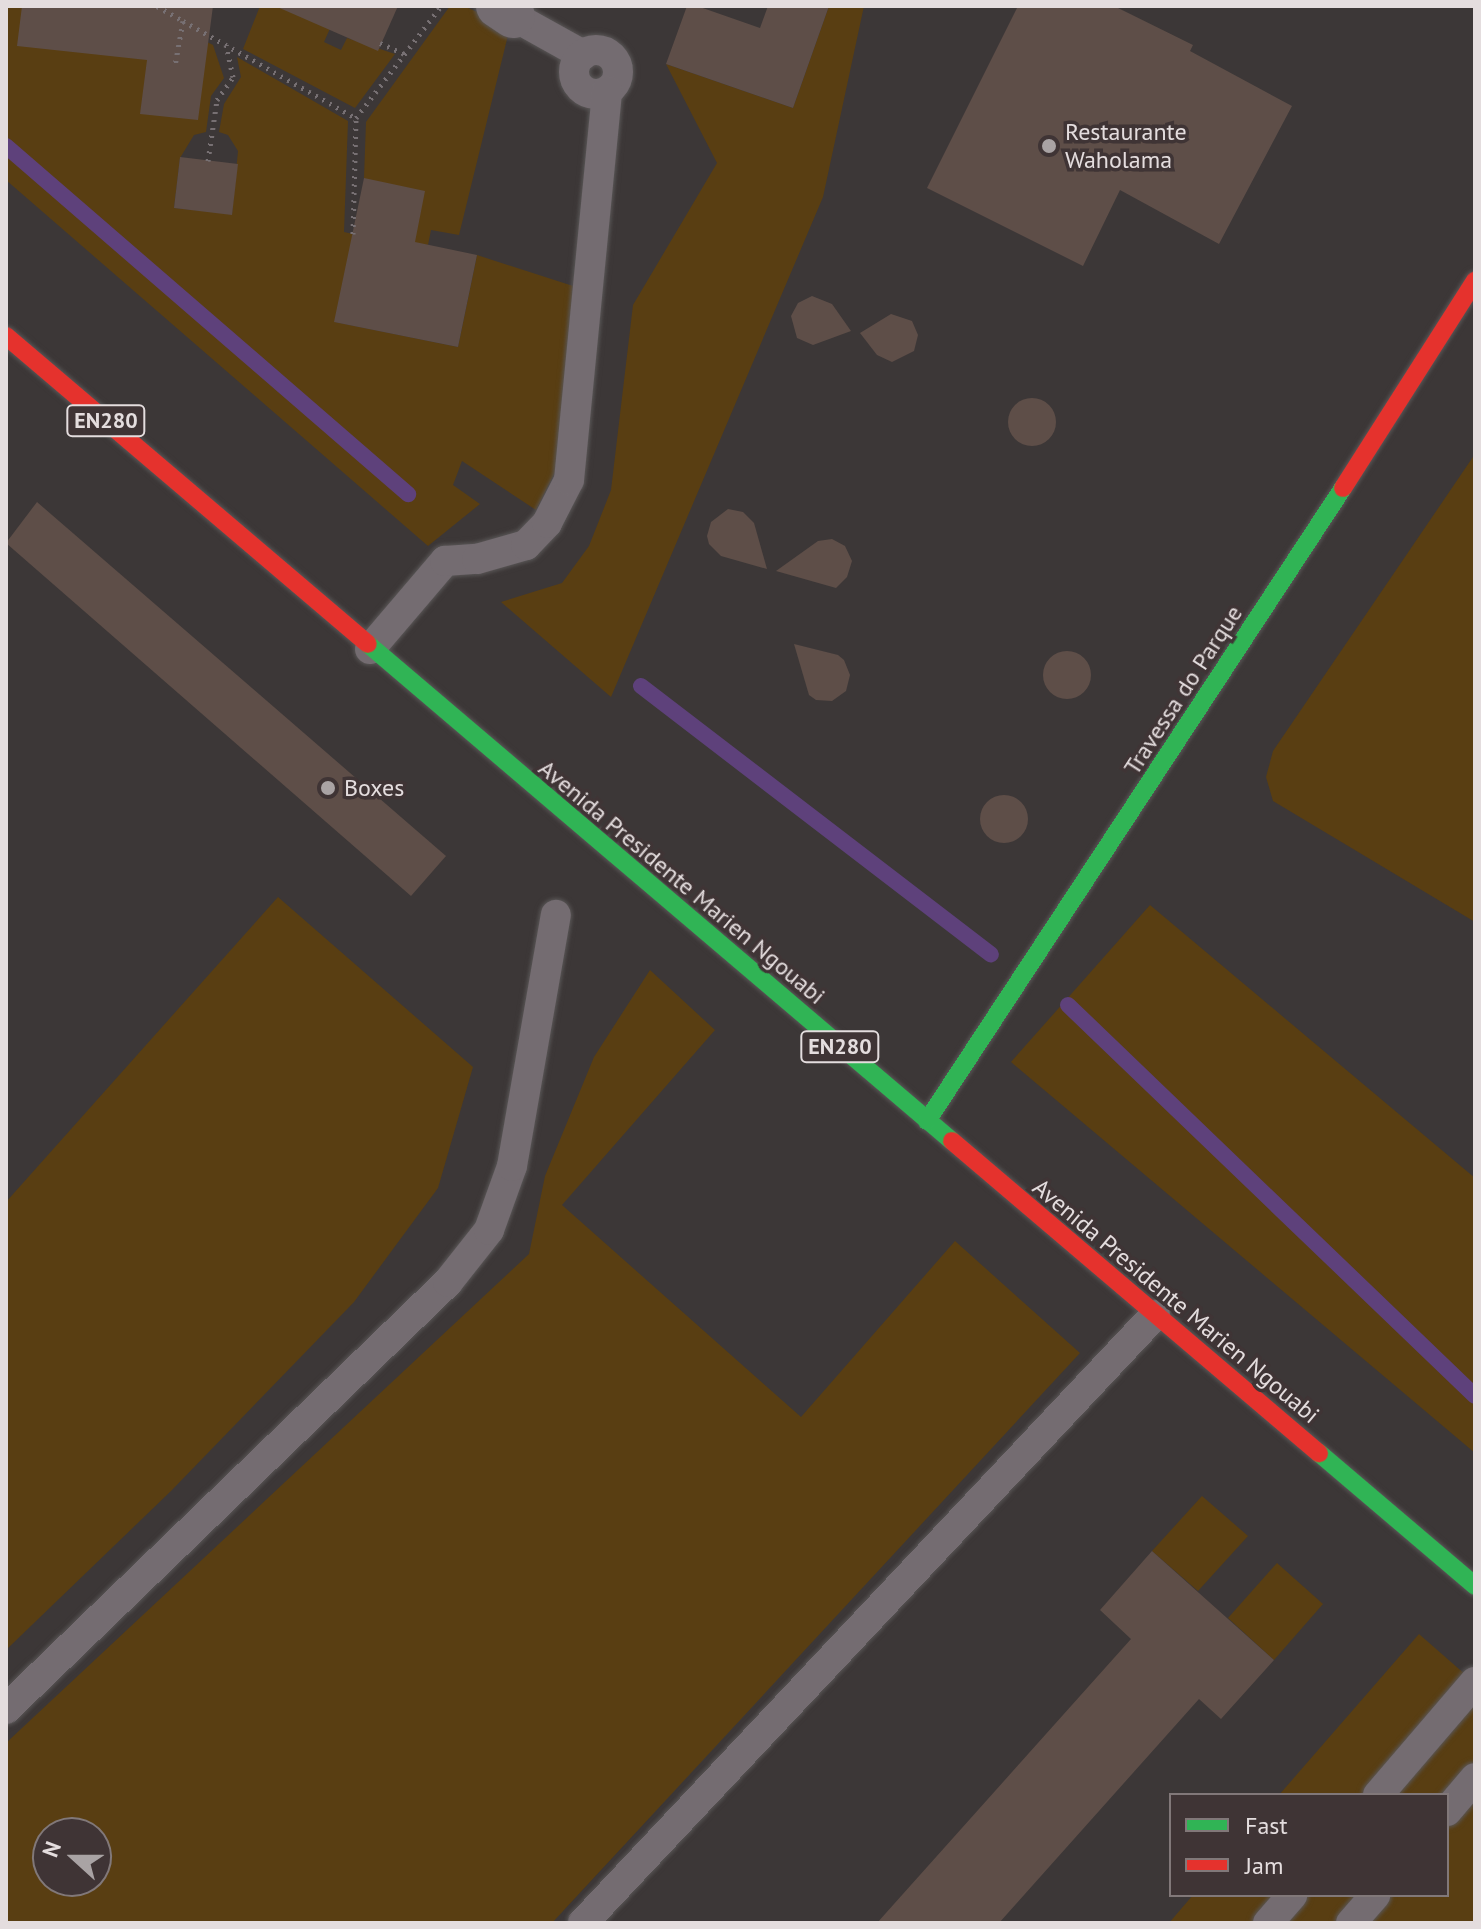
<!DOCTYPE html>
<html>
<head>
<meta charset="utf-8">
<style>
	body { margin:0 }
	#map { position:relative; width:1481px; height:1929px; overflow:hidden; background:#3c3737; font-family:"PT Sans",sans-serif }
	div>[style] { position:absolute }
	.green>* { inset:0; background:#593e12 }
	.stream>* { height:16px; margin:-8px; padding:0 8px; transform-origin:8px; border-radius:8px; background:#5e417b }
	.building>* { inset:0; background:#5e4e48 }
	.round { border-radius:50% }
	.path>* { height:5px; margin-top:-2.5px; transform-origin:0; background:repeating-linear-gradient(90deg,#777073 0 2px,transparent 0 8px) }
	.roads { filter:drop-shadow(0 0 2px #595656) drop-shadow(0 0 2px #595656) }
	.lane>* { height:30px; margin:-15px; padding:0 15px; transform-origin:15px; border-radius:15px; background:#746c71 }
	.lane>.ring { margin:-15px; padding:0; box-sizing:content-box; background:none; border:30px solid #746c71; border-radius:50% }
	.street>* { height:44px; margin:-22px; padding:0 22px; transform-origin:22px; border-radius:22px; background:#746c71 }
	.fast>* { height:18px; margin:-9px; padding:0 9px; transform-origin:9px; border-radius:9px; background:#30b455 }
	.jam>* { height:18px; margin:-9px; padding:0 9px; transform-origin:9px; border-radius:9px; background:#e5322d }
	.dots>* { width:22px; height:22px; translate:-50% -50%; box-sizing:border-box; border:4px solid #3f3435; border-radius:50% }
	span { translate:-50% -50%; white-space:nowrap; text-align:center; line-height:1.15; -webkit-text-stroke:7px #3f3435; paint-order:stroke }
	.shield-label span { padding:2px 6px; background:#3f3435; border:2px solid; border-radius:6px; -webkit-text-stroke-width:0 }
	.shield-label { font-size:22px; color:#e4ddde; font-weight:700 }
	.poi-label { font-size:24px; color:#e4ddde }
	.left { translate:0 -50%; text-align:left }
	.street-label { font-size:24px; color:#e4ddde }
	.frame { position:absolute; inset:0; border:8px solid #e4ddde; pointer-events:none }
	.legend { position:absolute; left:1169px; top:1793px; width:280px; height:104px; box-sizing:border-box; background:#3f3435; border:2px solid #817879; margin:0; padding:10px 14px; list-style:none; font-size:24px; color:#e4ddde }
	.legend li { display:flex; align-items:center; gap:16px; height:40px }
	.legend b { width:40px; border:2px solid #817879 }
	.north { position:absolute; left:32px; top:1817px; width:80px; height:80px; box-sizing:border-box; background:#3f3435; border:2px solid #817879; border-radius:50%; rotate:291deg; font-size:22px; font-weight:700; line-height:32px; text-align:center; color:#e4ddde }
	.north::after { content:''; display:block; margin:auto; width:28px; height:36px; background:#a9a3a4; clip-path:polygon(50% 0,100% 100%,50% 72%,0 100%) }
</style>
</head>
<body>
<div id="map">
	<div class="green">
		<div style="clip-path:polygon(6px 6px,141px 6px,153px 47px,147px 63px,187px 32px,213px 45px,224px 78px,211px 96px,206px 132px,194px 135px,180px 158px,174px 208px,232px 214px,238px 151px,228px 135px,219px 132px,224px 104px,241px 77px,237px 57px,348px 121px,344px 232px,353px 234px,335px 322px,458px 347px,477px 255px,573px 286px,559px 464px,536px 510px,462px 461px,453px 485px,480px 504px,428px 546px,6px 180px)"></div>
		<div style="clip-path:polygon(260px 6px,340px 6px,324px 42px,341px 50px,347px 38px,395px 54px,355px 108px,243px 49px)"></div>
		<div style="clip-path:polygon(450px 6px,464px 6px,510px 27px,459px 235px,431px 230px,428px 245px,415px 243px,364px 178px,366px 122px)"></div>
		<div style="clip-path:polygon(829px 6px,864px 6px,823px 197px,611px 697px,501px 602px,562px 583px,589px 546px,611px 490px,633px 305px,717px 163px,666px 64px,793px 108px)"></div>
		<div style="clip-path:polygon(1475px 454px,1475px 922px,1273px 801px,1266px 777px,1273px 751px)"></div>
		<div style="clip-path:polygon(278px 897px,473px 1067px,438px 1188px,354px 1302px,171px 1491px,6px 1650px,6px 1202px)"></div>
		<div style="clip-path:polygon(1150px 905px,1475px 1178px,1475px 1453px,1011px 1062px)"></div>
		<div style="clip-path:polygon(evenodd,650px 970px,715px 1030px,562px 1205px,801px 1417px,955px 1241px,1080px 1353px,552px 1923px,6px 1923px,6px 1743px,529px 1254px,545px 1176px,594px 1057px,650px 970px,48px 1833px,96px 1833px,96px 1881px,48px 1881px,48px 1833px)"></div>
		<div style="clip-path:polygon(1202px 1496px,1248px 1536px,1198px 1591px,1152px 1551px)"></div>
		<div style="clip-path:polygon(1277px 1563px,1323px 1604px,1274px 1660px,1228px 1618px)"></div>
		<div style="clip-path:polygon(1419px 1634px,1475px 1683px,1475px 1923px,1169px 1923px,1193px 1895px,1447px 1895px,1447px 1795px,1279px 1795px)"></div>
	</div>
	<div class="stream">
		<div style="left:6px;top:146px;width:532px;rotate:40.88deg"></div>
		<div style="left:641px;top:686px;width:441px;rotate:37.5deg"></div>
		<div style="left:1068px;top:1005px;width:564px;rotate:43.85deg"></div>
	</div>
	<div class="building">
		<div style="clip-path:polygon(22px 6px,213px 6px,198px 120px,140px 114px,147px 60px,17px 46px)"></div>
		<div style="clip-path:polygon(275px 6px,398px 6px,378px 51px)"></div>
		<div style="clip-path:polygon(687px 6px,697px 6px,760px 28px,768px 6px,829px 6px,793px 108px,666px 64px)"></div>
		<div style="clip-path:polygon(1018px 6px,1114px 6px,1193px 45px,1190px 51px,1292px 106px,1219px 244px,1120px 190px,1083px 266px,927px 188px)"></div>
		<div style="clip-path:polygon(180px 157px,238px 164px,232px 215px,174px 208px)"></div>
		<div style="clip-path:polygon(364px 178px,425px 191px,415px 242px,477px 255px,458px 347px,334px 322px)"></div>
		<div style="clip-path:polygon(812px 296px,832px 304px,851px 331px,813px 345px,797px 338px,791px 316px,798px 303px)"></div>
		<div style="clip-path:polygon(891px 314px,912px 321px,918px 335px,914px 351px,892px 362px,877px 355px,860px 333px)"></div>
		<div class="round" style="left:1008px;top:398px;width:48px;height:48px"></div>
		<div style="clip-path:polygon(37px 502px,446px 856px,411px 896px,6px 543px)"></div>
		<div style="clip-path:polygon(728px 509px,743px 512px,754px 523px,767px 569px,721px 556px,709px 544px,707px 536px,711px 522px)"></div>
		<div style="clip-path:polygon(832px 539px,845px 546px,852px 561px,847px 577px,836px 588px,776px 571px,818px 541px)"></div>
		<div style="clip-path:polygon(794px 644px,838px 655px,844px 660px,850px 675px,846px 691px,832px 701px,816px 700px,809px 695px)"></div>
		<div class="round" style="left:1043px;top:651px;width:48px;height:48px"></div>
		<div class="round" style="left:980px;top:795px;width:48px;height:48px"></div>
		<div style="clip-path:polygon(1152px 1551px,1274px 1660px,1221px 1719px,1199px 1699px,999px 1923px,877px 1923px,1131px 1639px,1100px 1610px)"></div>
	</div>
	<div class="path">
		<div style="left:157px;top:6px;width:30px;rotate:30deg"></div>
		<div style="left:183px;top:21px;width:46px;rotate:100.1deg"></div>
		<div style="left:183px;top:21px;width:198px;rotate:29.3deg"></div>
		<div style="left:380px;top:43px;width:27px;rotate:24deg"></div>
		<div style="left:208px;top:161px;width:62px;rotate:-81.6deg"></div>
		<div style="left:217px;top:100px;width:28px;rotate:-55deg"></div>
		<div style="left:233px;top:77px;width:33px;rotate:-102deg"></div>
		<div style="left:353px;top:234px;width:116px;rotate:-88.5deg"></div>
		<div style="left:356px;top:118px;width:141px;rotate:-52.8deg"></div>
	</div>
	<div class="roads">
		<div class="lane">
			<div style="left:513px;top:16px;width:80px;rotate:29.1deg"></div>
			<div class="ring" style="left:574px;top:50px;width:14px;height:14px"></div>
			<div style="left:370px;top:649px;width:116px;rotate:-49.6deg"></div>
			<div style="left:445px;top:561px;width:32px;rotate:-4deg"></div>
			<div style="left:477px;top:559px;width:51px;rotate:-15.9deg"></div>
			<div style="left:526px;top:545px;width:30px;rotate:-46deg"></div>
			<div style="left:547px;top:523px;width:48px;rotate:-62.9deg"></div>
			<div style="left:569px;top:480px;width:391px;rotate:-84.4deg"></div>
			<div style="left:6px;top:1709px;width:615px;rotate:-44.01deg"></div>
			<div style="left:448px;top:1282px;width:66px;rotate:-51.7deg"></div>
			<div style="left:489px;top:1230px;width:68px;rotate:-70.2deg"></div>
			<div style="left:512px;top:1166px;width:255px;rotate:-80.1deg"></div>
			<div style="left:1378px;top:1795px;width:149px;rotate:-49.4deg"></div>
			<div style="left:1447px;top:1811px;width:43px;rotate:-49.7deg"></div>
			<div style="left:583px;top:1923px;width:835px;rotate:-46.75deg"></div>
			<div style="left:1268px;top:1923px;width:37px;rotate:-49deg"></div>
			<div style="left:1351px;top:1923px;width:37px;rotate:-49deg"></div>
		</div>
		<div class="street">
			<div style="left:498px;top:6px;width:18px;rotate:34deg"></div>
		</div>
		<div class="fast">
			<div style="left:368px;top:644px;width:767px;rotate:40.4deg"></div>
			<div style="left:927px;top:1121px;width:757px;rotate:-56.69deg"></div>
			<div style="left:1319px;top:1453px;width:205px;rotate:40.4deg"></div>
		</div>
		<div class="jam">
			<div style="left:6px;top:336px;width:475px;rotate:40.4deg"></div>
			<div style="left:1343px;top:488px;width:246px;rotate:-57.5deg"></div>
			<div style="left:952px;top:1141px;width:482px;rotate:40.4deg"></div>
		</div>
	</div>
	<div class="dots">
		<div style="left:1049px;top:146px;background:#a9a3a4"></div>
		<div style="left:328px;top:788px;background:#a9a3a4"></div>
	</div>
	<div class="shield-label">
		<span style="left:106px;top:421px">EN280</span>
		<span style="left:840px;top:1047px">EN280</span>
	</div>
	<div class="poi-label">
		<span class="left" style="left:1065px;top:146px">Restaurante<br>Waholama</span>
		<span class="left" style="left:344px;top:788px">Boxes</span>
	</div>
	<div class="street-label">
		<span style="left:1183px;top:690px;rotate:-57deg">Travessa do Parque</span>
		<span style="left:682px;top:882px;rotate:40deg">Avenida Presidente Marien Ngouabi</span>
		<span style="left:1176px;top:1301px;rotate:40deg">Avenida Presidente Marien Ngouabi</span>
	</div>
	<div class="frame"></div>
	<ul class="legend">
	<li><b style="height:10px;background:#30b455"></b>Fast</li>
	<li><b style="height:10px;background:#e5322d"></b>Jam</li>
	</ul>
	<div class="north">N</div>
</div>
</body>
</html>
